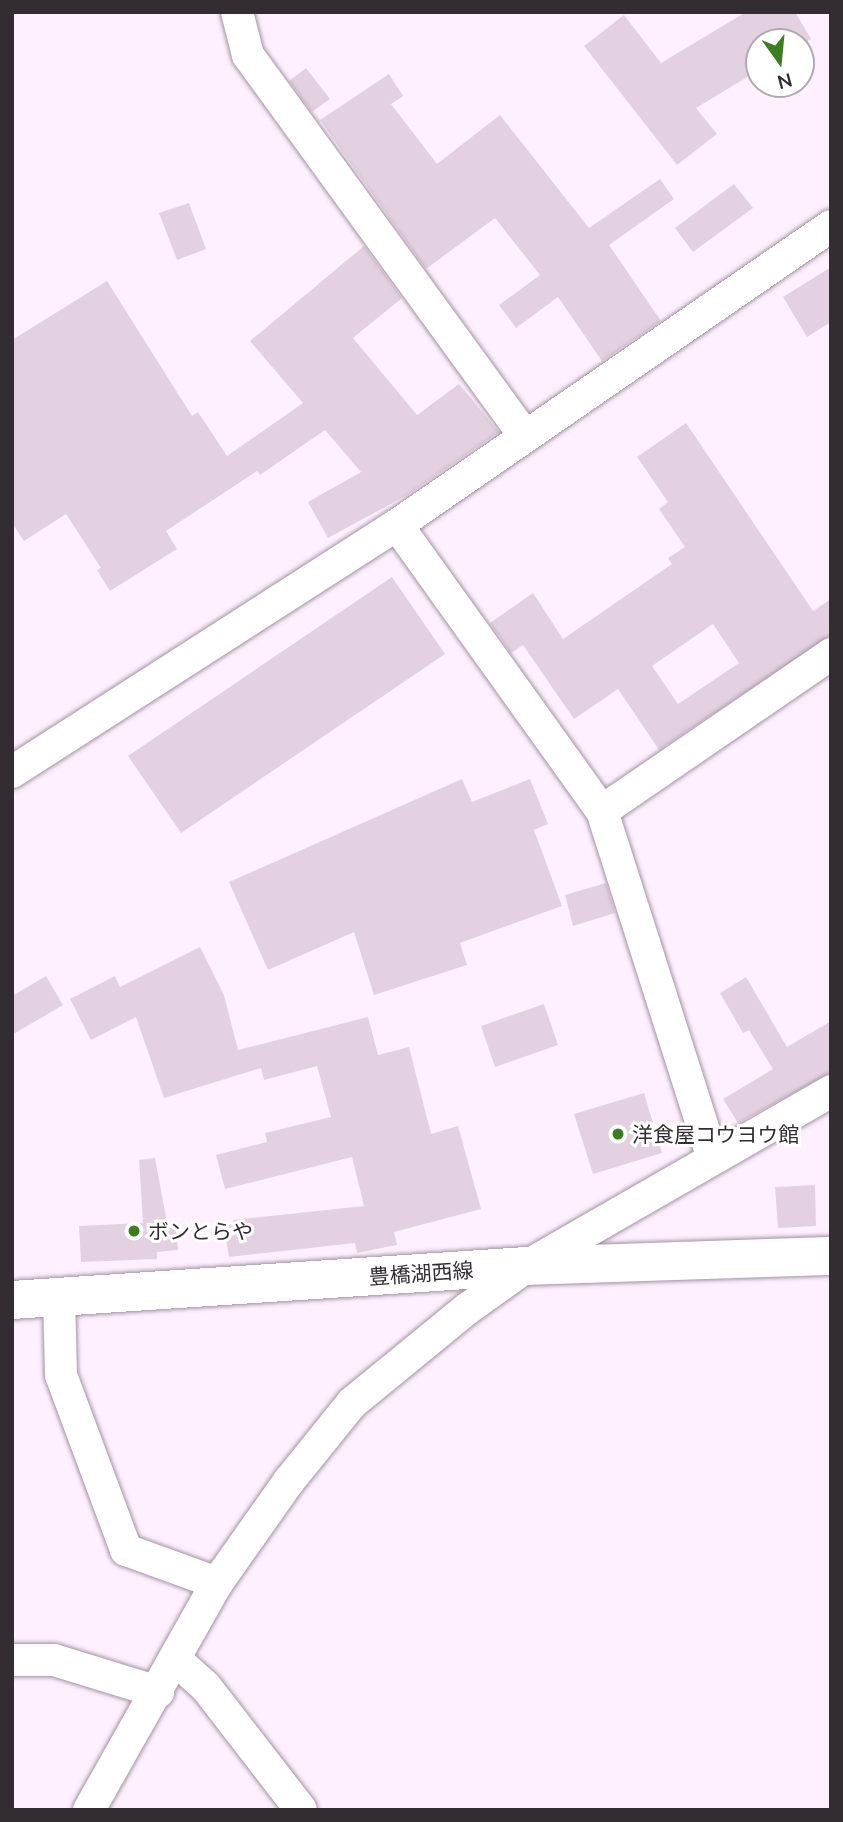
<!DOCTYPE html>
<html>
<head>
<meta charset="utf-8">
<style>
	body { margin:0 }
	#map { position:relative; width:843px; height:1822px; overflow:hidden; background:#fef0fe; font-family:Mulish,"Noto Sans JP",sans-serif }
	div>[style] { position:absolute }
	.building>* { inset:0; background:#e3d1e2 }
	.roads { filter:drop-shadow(0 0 2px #a292a2) drop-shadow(0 0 2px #a292a2) }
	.street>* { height:32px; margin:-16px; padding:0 16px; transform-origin:16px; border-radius:16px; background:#fff }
	.primary>* { height:38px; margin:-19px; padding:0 19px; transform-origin:19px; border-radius:19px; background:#fff }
	.dots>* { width:19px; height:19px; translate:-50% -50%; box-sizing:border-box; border:4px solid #fff; border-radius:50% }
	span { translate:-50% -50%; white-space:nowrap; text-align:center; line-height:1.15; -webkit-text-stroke:6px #fff; paint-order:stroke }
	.poi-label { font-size:21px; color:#332d33 }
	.left { translate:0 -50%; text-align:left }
	.street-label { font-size:21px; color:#332d33 }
	.frame { position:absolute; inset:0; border:14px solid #332d33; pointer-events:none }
	.north { position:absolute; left:745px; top:28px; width:70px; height:70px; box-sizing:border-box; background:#fff; border:2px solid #adabad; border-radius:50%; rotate:165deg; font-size:19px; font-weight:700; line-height:28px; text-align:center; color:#332d33 }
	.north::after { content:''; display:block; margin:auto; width:24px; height:32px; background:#3c7e1f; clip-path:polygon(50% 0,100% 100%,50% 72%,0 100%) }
</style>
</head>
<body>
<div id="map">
	<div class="building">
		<div style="clip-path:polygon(746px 12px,795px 12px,811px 39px,801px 45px,801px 42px,759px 42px,759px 70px,696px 108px,717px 134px,677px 165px,584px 46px,624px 15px,661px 63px)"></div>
		<div style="clip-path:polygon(306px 68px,330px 99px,312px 112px,289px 81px)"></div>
		<div style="clip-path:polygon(389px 74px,403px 96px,391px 104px,437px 164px,500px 115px,589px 228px,660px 179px,674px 199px,609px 245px,661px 321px,602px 361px,558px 297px,516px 328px,499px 305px,540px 275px,495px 218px,426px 269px,320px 120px)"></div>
		<div style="clip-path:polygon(734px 184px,753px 208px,693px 252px,675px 228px)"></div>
		<div style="clip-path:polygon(189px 203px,206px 249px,177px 260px,159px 213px)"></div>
		<div style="clip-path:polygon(364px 246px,402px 298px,353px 338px,417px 415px,459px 384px,499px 432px,407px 495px,328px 538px,308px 502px,361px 472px,325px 430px,260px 475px,257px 471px,166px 531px,177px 549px,110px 591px,97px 570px,101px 568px,66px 514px,24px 541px,12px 523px,12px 340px,107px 281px,192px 416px,198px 412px,227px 456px,303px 403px,250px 341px)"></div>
		<div style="clip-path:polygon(831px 267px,831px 322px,807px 337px,783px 297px)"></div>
		<div style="clip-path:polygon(evenodd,686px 423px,813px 611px,831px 599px,831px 635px,659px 750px,618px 689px,574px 719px,523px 645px,511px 653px,490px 623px,533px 593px,563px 639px,672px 564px,668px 558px,685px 547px,659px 509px,668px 502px,637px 457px,686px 423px,713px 624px,739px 663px,678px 704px,652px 666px,713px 624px)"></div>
		<div style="clip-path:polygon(392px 577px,445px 654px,181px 833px,128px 756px)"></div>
		<div style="clip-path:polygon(462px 779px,472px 802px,530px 779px,548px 824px,534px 830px,562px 906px,460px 943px,467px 965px,374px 995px,354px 932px,268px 970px,229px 882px)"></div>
		<div style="clip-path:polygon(606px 883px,615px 913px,573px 926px,565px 895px)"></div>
		<div style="clip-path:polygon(200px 947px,224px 995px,238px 1050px,368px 1017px,378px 1055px,409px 1047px,431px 1134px,458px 1126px,481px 1209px,394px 1232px,397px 1245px,357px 1253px,355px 1243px,229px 1257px,224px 1225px,234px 1224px,233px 1220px,364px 1206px,352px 1157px,225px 1189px,216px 1155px,267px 1142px,265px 1133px,331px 1117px,317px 1066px,264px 1080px,261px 1068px,164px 1098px,136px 1017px,91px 1040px,70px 999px,115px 976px,120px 987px)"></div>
		<div style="clip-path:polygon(46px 976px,63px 1005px,12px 1035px,12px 996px)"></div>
		<div style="clip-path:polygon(746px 977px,787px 1047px,831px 1021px,831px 1073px,738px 1123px,723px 1099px,773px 1069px,749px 1030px,743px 1033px,720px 993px)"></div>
		<div style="clip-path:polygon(544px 1004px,558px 1045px,495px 1067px,481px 1026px)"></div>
		<div style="clip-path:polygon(644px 1093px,662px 1153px,593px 1174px,574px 1114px)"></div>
		<div style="clip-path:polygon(155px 1158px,168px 1228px,176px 1227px,178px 1250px,157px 1252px,157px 1259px,81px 1262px,79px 1226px,143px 1223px,139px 1160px)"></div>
		<div style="clip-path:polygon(815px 1185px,816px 1226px,778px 1228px,775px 1187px)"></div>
	</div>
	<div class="roads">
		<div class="street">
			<div style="left:237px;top:12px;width:44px;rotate:75.7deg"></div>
			<div style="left:248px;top:55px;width:470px;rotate:54deg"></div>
			<div style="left:397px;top:525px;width:352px;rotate:54.4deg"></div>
			<div style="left:602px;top:811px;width:364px;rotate:72.3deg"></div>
			<div style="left:12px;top:772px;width:457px;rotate:-32.7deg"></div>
			<div style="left:397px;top:525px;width:527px;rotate:-34.56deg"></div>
			<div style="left:602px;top:811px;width:278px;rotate:-34.4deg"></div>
			<div style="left:59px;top:1297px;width:78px;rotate:88.5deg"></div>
			<div style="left:61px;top:1375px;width:187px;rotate:69.6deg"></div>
			<div style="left:126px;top:1550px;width:97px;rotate:19.9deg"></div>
			<div style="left:12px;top:1660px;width:42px"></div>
			<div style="left:54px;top:1660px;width:109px;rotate:17.1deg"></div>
			<div style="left:176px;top:1660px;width:40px;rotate:42deg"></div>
			<div style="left:206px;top:1687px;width:155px;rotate:52.3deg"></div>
			<div style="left:89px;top:1810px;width:261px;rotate:-60.6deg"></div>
			<div style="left:217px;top:1583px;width:125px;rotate:-54.8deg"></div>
			<div style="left:289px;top:1481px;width:100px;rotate:-51.1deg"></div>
			<div style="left:352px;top:1403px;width:149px;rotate:-39.3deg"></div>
			<div style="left:467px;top:1309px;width:74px;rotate:-35.6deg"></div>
			<div style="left:527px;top:1266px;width:351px;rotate:-29.9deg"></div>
		</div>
		<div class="primary">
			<div style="left:12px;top:1300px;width:516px;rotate:-3.78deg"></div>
			<div style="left:527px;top:1266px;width:304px;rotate:-1.9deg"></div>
		</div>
	</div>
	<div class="dots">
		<div style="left:618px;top:1134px;background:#3c7e1f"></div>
		<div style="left:134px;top:1231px;background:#3c7e1f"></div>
	</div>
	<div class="poi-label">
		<span class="left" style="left:632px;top:1134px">洋食屋コウヨウ館</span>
		<span class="left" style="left:148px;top:1231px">ボンとらや</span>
	</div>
	<div class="street-label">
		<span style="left:421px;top:1273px;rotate:-4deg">豊橋湖西線</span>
	</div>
	<div class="frame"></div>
	<div class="north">N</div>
</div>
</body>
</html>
